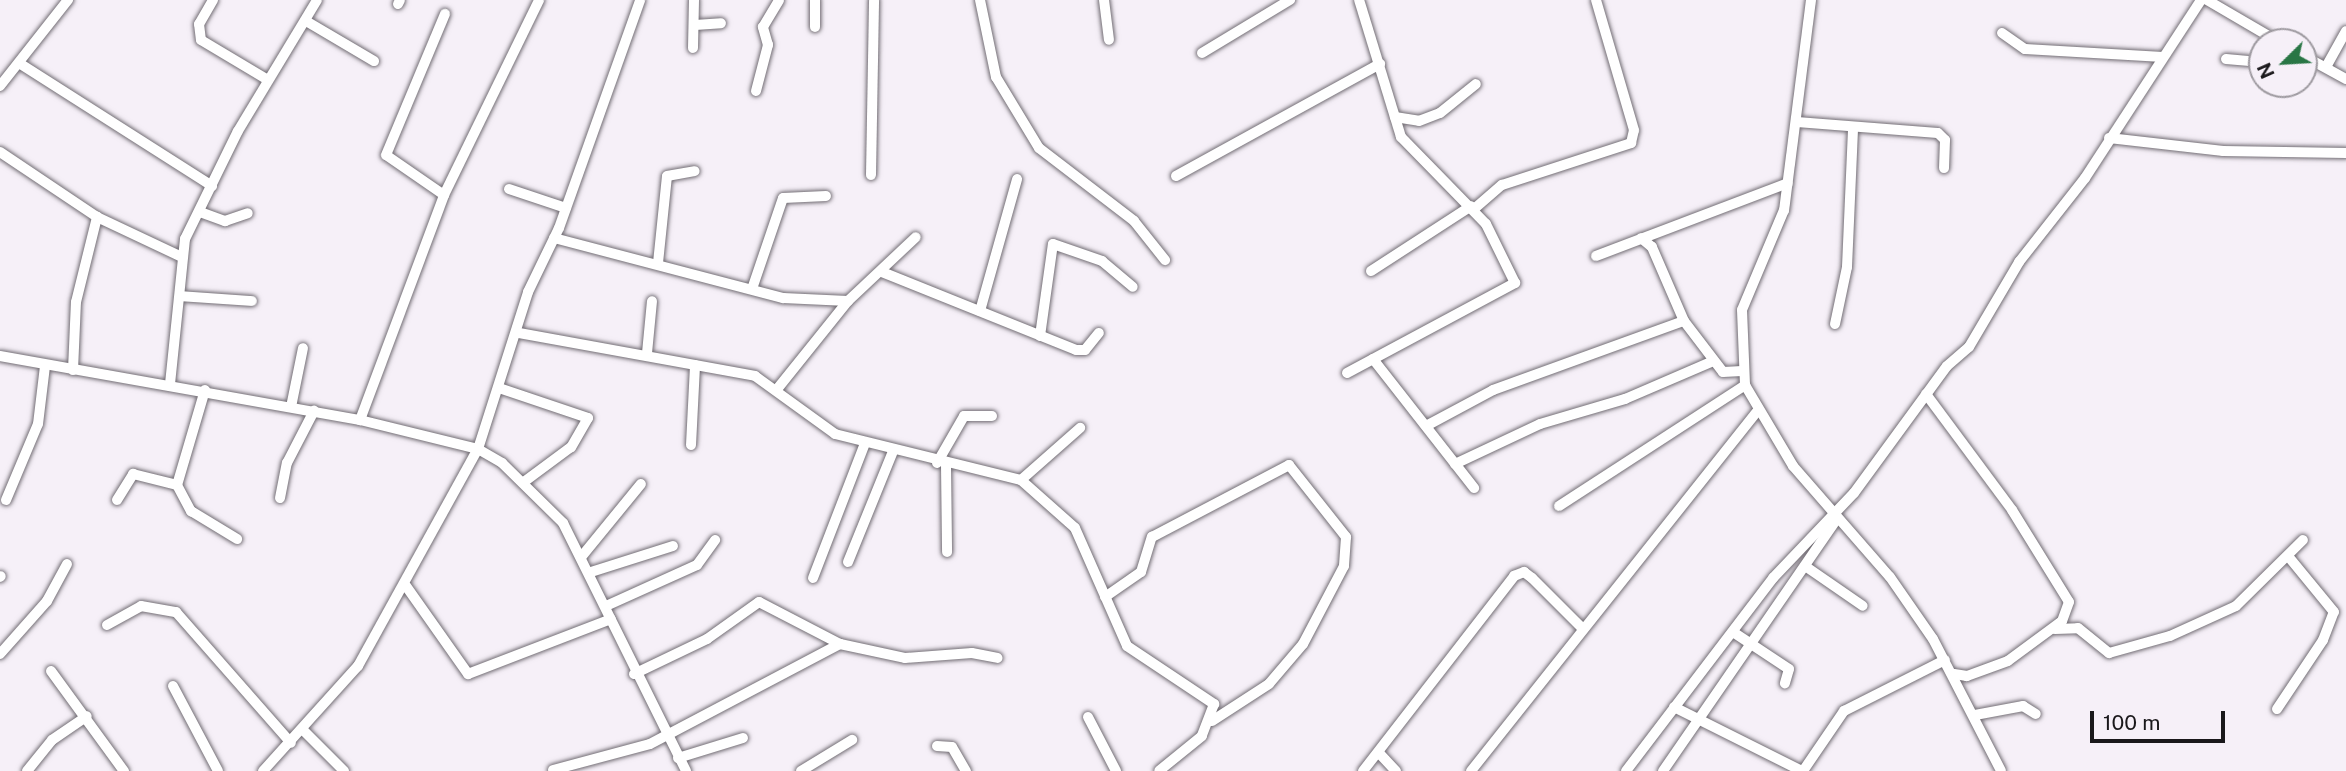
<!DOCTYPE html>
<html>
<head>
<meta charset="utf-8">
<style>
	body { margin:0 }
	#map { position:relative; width:2346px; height:771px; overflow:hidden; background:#f6f0f8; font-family:"Public Sans",sans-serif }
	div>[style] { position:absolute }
	.roads { filter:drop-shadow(0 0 2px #726d74) drop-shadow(0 0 2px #726d74) }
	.minor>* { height:10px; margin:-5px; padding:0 5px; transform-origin:5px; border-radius:5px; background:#fff }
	span { translate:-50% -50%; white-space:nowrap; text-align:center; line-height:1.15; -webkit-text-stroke:6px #f6f0f8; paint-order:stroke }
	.north { position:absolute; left:2248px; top:28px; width:70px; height:70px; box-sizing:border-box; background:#f6f0f8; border:2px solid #9e9aa0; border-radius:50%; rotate:246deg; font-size:19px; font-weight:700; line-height:28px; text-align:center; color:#1a181b }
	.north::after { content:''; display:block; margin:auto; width:24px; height:32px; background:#297645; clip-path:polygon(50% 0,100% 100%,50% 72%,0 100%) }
	.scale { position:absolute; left:2090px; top:711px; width:135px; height:32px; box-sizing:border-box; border:4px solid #1a181b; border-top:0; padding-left:9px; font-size:21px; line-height:24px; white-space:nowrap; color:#1a181b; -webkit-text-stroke:5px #f6f0f8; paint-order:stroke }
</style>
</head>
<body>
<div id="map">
	<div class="roads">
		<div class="minor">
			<div style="left:213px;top:0;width:28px;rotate:120deg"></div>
			<div style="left:199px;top:24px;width:16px;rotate:83deg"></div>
			<div style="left:201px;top:40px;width:78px;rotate:30.8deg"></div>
			<div style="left:980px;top:0;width:79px;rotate:78.3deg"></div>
			<div style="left:996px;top:77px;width:83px;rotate:58.8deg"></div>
			<div style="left:1039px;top:148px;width:120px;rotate:37.5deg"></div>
			<div style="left:1134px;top:221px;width:50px;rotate:51.5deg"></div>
			<div style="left:1104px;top:0;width:40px;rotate:82.9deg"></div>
			<div style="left:1811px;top:0;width:212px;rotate:97.3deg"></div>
			<div style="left:1784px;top:210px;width:108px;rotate:112.8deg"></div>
			<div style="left:1742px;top:310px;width:75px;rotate:87.7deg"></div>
			<div style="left:1745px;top:385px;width:94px;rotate:59.3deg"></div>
			<div style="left:1793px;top:466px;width:147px;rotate:48.9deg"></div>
			<div style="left:1890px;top:577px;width:75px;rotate:55.3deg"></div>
			<div style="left:1933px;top:639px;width:148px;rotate:62.7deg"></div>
			<div style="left:2207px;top:0;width:83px;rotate:30.3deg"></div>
			<div style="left:398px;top:4px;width:4px;rotate:-63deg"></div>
			<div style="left:306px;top:21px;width:79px;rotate:30.5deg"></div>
			<div style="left:695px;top:25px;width:26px;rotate:-4deg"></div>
			<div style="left:815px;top:27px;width:27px;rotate:-90deg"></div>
			<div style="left:2002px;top:33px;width:28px;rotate:35deg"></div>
			<div style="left:2025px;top:49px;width:138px;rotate:3.3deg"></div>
			<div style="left:693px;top:48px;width:48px;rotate:-88.8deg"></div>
			<div style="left:1202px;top:53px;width:103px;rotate:-31.1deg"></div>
			<div style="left:2304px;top:56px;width:48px;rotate:28.7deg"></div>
			<div style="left:2226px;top:59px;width:36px;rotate:5deg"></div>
			<div style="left:19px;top:63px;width:229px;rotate:32.5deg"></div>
			<div style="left:2326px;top:67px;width:41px;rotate:-60.9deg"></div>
			<div style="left:0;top:86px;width:110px;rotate:-51.7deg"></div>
			<div style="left:756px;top:91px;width:48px;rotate:-75.4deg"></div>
			<div style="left:768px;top:45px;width:19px;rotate:-106deg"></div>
			<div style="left:763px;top:27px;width:31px;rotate:-59deg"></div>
			<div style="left:1395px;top:117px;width:24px;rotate:9deg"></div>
			<div style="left:1419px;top:121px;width:22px;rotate:-21deg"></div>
			<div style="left:1440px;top:113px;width:46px;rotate:-38.9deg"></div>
			<div style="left:1797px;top:122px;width:141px;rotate:4.5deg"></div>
			<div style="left:1938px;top:133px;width:10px;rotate:45deg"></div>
			<div style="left:1945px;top:140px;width:28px;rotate:92deg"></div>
			<div style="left:2109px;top:138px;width:115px;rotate:6.5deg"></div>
			<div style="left:2223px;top:151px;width:123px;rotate:0.9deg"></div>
			<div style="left:0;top:152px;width:117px;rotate:33.8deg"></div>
			<div style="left:97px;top:217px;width:92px;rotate:25.2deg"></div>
			<div style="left:871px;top:175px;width:175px;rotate:-89deg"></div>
			<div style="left:1176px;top:176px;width:233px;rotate:-28.8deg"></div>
			<div style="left:509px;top:189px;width:60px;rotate:18.4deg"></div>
			<div style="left:444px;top:195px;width:70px;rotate:-145.4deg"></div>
			<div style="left:386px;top:155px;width:153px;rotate:-67.3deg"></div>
			<div style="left:1474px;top:209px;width:37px;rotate:-41deg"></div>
			<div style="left:1502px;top:185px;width:136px;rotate:-18deg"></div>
			<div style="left:1631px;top:143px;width:13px;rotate:-77deg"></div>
			<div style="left:1634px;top:130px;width:135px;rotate:-106.3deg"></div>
			<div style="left:200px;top:212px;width:27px;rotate:20deg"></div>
			<div style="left:225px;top:221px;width:24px;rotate:-19deg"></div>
			<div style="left:554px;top:238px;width:237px;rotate:14.7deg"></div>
			<div style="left:783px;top:298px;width:65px;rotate:2.6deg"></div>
			<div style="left:1596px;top:256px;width:205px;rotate:-20.8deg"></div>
			<div style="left:658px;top:263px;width:87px;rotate:-84.1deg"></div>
			<div style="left:667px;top:176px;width:28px;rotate:-10deg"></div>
			<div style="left:1371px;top:271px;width:119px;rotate:-33deg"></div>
			<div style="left:882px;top:272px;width:209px;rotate:21.9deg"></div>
			<div style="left:1076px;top:350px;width:9px"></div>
			<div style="left:1085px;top:350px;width:22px;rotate:-51deg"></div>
			<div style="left:752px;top:289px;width:96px;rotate:-71.2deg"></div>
			<div style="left:783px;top:198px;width:43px;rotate:-2.7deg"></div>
			<div style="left:180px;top:296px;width:72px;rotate:4deg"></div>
			<div style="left:980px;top:311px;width:137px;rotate:-74.3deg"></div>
			<div style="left:1684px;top:321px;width:64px;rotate:52.6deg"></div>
			<div style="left:1723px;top:372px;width:19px;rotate:-3deg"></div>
			<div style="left:1835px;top:324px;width:58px;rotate:-78.1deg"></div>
			<div style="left:1847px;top:267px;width:138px;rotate:-87.5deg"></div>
			<div style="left:519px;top:333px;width:240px;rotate:10.3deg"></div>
			<div style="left:755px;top:376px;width:99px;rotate:35.9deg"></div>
			<div style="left:835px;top:434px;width:192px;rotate:13.9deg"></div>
			<div style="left:1021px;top:480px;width:72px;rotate:41.6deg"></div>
			<div style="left:1075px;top:528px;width:129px;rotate:66.2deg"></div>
			<div style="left:1127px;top:646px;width:105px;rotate:33.7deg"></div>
			<div style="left:1214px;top:704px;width:34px;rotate:111deg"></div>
			<div style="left:1202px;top:736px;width:55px;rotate:140.9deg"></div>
			<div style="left:1040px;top:336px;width:93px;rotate:-82deg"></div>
			<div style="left:1053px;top:244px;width:52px;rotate:19.1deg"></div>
			<div style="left:1102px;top:261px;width:40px;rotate:40deg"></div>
			<div style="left:647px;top:353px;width:52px;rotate:-84.5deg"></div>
			<div style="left:0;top:356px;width:366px;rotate:10.1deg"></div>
			<div style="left:360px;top:420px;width:122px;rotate:13.8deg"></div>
			<div style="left:478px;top:449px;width:28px;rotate:30deg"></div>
			<div style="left:502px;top:463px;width:86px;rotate:44.5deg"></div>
			<div style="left:563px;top:523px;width:277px;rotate:63.6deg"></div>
			<div style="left:1373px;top:359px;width:164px;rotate:51.9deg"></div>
			<div style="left:73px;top:370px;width:68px;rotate:-87.5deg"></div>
			<div style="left:76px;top:302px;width:88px;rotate:-76.1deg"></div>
			<div style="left:1347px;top:373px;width:191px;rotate:-28.2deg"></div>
			<div style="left:1515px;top:283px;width:66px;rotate:-116.2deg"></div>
			<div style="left:1486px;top:224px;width:122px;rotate:-134.3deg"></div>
			<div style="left:1401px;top:137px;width:143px;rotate:-107deg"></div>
			<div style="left:170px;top:384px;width:146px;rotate:-84.1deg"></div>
			<div style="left:185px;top:239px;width:120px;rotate:-63.9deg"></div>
			<div style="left:238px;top:131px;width:153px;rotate:-58.9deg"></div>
			<div style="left:499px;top:388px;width:94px;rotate:18.6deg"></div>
			<div style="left:588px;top:418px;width:34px;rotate:120deg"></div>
			<div style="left:571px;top:447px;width:57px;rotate:143.5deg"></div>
			<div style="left:778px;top:388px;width:112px;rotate:-51.2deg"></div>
			<div style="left:848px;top:301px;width:93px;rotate:-43.3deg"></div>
			<div style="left:205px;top:390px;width:99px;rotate:106.4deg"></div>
			<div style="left:177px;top:485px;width:30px;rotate:62deg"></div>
			<div style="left:191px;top:511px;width:54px;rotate:31.3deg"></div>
			<div style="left:1926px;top:394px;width:144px;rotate:53.4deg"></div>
			<div style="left:2012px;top:510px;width:108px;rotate:58.2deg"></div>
			<div style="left:2069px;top:602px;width:20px;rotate:110deg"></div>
			<div style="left:2062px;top:621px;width:67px;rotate:143.5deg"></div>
			<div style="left:2008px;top:661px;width:44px;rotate:159.9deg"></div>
			<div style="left:1967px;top:676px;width:13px;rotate:-171deg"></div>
			<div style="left:291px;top:407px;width:60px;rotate:-78.5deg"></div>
			<div style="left:360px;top:420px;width:240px;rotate:-69.5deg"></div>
			<div style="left:444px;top:195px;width:217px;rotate:-64deg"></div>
			<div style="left:1426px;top:426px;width:76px;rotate:-28.2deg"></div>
			<div style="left:1493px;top:390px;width:203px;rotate:-19.9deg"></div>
			<div style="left:1684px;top:321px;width:81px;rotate:-113.4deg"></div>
			<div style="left:1652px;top:247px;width:14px;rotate:-141deg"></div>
			<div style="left:691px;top:445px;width:80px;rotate:-87.1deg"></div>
			<div style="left:937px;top:463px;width:54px;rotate:-60.1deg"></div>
			<div style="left:964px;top:416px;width:28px"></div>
			<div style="left:1455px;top:464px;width:94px;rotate:-25.2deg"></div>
			<div style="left:1540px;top:424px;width:89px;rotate:-16.4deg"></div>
			<div style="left:1625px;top:399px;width:94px;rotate:-23.3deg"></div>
			<div style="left:946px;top:465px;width:87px;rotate:89.3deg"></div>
			<div style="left:1021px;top:480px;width:79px;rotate:-41.4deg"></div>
			<div style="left:280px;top:498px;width:36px;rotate:-79deg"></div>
			<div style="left:287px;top:463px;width:59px;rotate:-62.6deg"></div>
			<div style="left:6px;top:500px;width:82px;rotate:-67.2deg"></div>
			<div style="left:38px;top:424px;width:58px;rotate:-83.1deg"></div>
			<div style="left:117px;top:500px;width:31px;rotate:-58deg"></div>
			<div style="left:133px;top:474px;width:45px;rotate:14deg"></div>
			<div style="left:1559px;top:506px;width:222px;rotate:-33deg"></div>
			<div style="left:582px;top:556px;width:93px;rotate:-50.7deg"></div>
			<div style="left:848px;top:562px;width:120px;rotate:-67.9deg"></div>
			<div style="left:1805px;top:566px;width:70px;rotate:34.6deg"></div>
			<div style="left:591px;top:572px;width:86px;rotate:-17.6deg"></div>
			<div style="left:0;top:577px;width:1px;rotate:-45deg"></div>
			<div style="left:813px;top:578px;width:145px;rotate:-68.9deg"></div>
			<div style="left:406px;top:586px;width:108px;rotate:54.8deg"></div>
			<div style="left:468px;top:674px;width:153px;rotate:-21deg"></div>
			<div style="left:1105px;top:597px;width:44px;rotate:-34.8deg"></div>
			<div style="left:1141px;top:572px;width:37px;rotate:-73deg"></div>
			<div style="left:1152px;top:537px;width:155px;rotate:-27.7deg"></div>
			<div style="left:1289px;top:465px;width:92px;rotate:51.6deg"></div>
			<div style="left:1346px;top:537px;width:29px;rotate:94deg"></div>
			<div style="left:1344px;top:566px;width:88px;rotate:117.7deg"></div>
			<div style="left:1303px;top:644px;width:52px;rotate:130.4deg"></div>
			<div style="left:1269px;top:684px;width:68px;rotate:147deg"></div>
			<div style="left:606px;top:606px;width:100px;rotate:-24.3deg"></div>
			<div style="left:697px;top:565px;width:31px;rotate:-54deg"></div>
			<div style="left:107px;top:625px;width:39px;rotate:-29deg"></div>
			<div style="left:141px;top:606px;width:36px;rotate:10deg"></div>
			<div style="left:176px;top:612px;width:174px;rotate:48.7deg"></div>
			<div style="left:2055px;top:629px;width:23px;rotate:-2deg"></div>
			<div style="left:2078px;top:628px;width:40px;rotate:39deg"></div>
			<div style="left:2109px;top:653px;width:63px;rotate:-15.6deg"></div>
			<div style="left:2170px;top:636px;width:72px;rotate:-24.4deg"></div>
			<div style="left:2236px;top:606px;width:94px;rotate:-44.6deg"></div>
			<div style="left:1733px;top:632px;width:67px;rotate:33.5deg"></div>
			<div style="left:1789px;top:669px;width:15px;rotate:106deg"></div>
			<div style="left:0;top:654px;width:71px;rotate:-48.4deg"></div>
			<div style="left:47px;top:601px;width:42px;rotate:-61.6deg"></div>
			<div style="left:51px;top:671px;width:124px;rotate:53.9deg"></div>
			<div style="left:634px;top:674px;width:81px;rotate:-25.6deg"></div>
			<div style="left:707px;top:639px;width:64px;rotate:-35.4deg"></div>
			<div style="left:759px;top:602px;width:91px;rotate:27.4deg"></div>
			<div style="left:840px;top:644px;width:66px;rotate:12.2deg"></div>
			<div style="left:905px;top:658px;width:67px;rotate:-4.3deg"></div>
			<div style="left:972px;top:653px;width:26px;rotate:11deg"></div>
			<div style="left:173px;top:686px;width:96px;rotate:62.1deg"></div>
			<div style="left:1674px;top:707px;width:143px;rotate:26.6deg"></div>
			<div style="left:2277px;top:709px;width:83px;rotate:-56.3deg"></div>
			<div style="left:2323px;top:640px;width:30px;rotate:-69deg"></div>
			<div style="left:2334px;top:612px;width:72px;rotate:-129.4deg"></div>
			<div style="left:1975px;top:715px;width:49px;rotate:-10.6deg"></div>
			<div style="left:2023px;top:706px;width:15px;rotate:32deg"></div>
			<div style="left:1088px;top:717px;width:61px;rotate:62.6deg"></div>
			<div style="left:303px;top:730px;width:58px;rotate:45deg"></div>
			<div style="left:937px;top:746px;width:15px;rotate:4deg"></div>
			<div style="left:952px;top:747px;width:28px;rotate:60deg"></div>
			<div style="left:1379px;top:753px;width:25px;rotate:47deg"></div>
			<div style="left:678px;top:758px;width:68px;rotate:-17.1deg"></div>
			<div style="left:553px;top:770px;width:100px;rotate:-15deg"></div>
			<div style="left:650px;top:744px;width:215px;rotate:-27.8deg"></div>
			<div style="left:27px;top:771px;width:40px;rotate:-51deg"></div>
			<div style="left:52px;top:740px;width:42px;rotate:-34.4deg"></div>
			<div style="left:263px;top:771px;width:142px;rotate:-47.9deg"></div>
			<div style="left:358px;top:666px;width:248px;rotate:-61.1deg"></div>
			<div style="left:478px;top:449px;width:165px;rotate:-72.3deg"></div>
			<div style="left:528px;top:292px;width:71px;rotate:-64.2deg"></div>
			<div style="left:559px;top:228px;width:242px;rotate:-70.4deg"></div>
			<div style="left:801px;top:771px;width:60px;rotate:-31.3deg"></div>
			<div style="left:1363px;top:771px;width:247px;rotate:-52.2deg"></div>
			<div style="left:1514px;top:576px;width:11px;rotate:-22deg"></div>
			<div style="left:1524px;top:572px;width:10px;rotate:37deg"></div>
			<div style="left:1532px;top:578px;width:69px;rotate:45deg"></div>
			<div style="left:1471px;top:771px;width:458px;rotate:-51.5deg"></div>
			<div style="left:1626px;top:771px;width:243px;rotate:-52.7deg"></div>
			<div style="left:1773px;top:578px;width:117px;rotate:-46.4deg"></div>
			<div style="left:1854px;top:493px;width:157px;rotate:-53.8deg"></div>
			<div style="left:1947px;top:366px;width:29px;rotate:-41deg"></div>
			<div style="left:1969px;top:347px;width:99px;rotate:-59.5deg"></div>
			<div style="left:2019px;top:262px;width:107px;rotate:-51.8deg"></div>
			<div style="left:2085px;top:178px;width:212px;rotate:-56.9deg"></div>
			<div style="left:1663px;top:771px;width:306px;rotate:-55.4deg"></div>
			<div style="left:1803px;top:771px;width:73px;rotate:-55.7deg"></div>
			<div style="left:1844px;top:711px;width:113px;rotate:-26.8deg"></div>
		</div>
	</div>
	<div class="north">N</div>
	<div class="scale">100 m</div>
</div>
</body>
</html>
